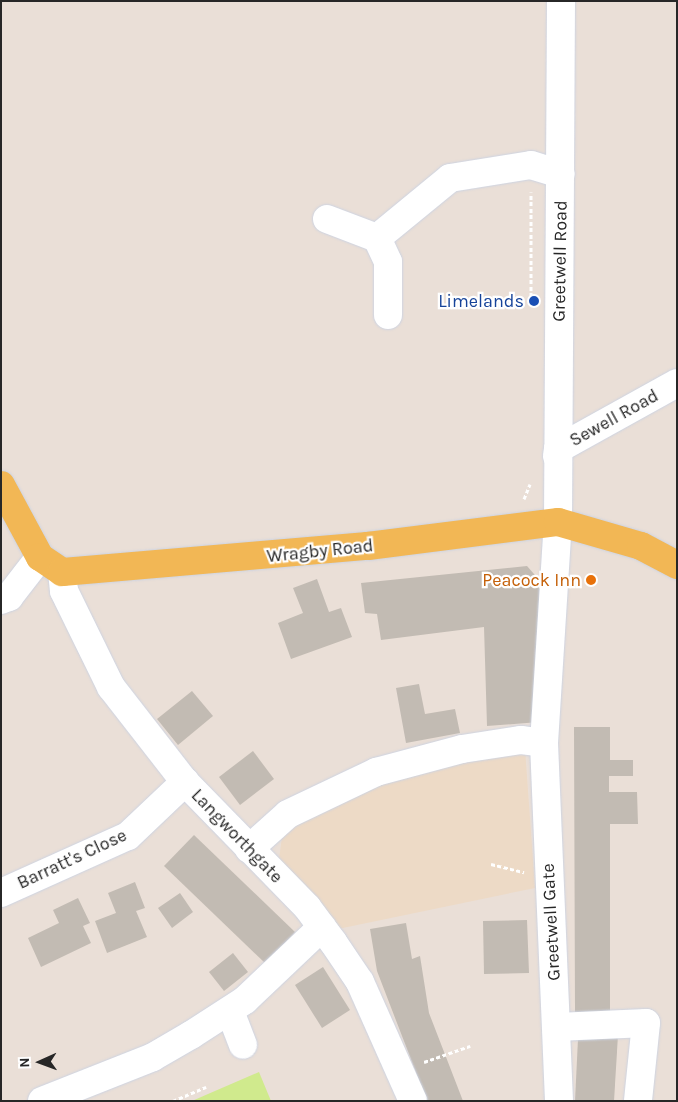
<!DOCTYPE html>
<html>
<head>
<meta charset="utf-8">
<style>
	body { margin:0 }
	#map { position:relative; width:678px; height:1102px; overflow:hidden; background:#eadfd7; font-family:Karla,sans-serif }
	div>[style] { position:absolute }
	.education>* { inset:0; background:#eddac6 }
	.pitch>* { inset:0; background:#d0ea8d }
	.building>* { inset:0; background:#c2bbb3 }
	.path>* { height:3px; margin-top:-1.5px; transform-origin:0; background:repeating-linear-gradient(90deg,#fff 0 4px,transparent 0 6.5px) }
	.roads { filter:drop-shadow(0 0 1px #cdd3e1) drop-shadow(0 0 1px #cdd3e1) }
	.minor>* { height:28px; margin:-14px; padding:0 14px; transform-origin:14px; border-radius:14px; background:#fff }
	.major>* { height:28px; margin:-14px; padding:0 14px; transform-origin:14px; border-radius:14px; background:#f2b755 }
	.dots>* { width:14px; height:14px; translate:-50% -50%; box-sizing:border-box; border:2px solid #fff; border-radius:50% }
	span { translate:-50% -50%; white-space:nowrap; text-align:center; line-height:1.15; -webkit-text-stroke:4.5px #fff; paint-order:stroke }
	.street-label { font-size:18px; color:#272727 }
	.transit-label { font-size:18px; color:#164399 }
	.right { translate:-100% -50%; text-align:right }
	.food-label { font-size:18px; color:#c56008 }
	.frame { position:absolute; inset:0; border:2px solid #272727; pointer-events:none }
	.north { position:absolute; left:15px; top:1037px; width:50px; height:50px; -webkit-text-stroke:4px #fff; paint-order:stroke; rotate:268deg; font-size:14px; font-weight:700; line-height:20px; text-align:center; color:#272727 }
	.north::after { content:''; display:block; margin:auto; width:18px; height:22px; background:#272727; clip-path:polygon(50% 0,100% 100%,50% 72%,0 100%) }
</style>
</head>
<body>
<div id="map">
	<div class="education">
		<div style="clip-path:polygon(525px 749px,535px 888px,333px 930px,279px 859px,283px 830px,402px 775px)"></div>
	</div>
	<div class="pitch">
		<div style="clip-path:polygon(259px 1072px,271px 1101px,192px 1101px,208px 1094px)"></div>
	</div>
	<div class="building">
		<div style="clip-path:polygon(527px 566px,541px 582px,539px 722px,487px 726px,484px 627px,381px 640px,377px 614px,365px 613px,361px 583px)"></div>
		<div style="clip-path:polygon(317px 579px,329px 612px,341px 608px,352px 637px,291px 659px,278px 623px,303px 613px,293px 588px)"></div>
		<div style="clip-path:polygon(419px 684px,425px 714px,455px 709px,460px 733px,406px 743px,396px 688px)"></div>
		<div style="clip-path:polygon(192px 691px,213px 716px,178px 745px,157px 719px)"></div>
		<div style="clip-path:polygon(574px 727px,610px 727px,610px 760px,633px 760px,633px 776px,609px 776px,609px 792px,637px 792px,638px 824px,610px 824px,610px 1012px,575px 1012px)"></div>
		<div style="clip-path:polygon(253px 751px,274px 779px,240px 805px,219px 777px)"></div>
		<div style="clip-path:polygon(194px 835px,295px 932px,266px 964px,164px 866px)"></div>
		<div style="clip-path:polygon(135px 882px,145px 908px,136px 911px,147px 937px,107px 953px,95px 921px,116px 913px,108px 893px)"></div>
		<div style="clip-path:polygon(180px 893px,193px 912px,172px 928px,158px 908px)"></div>
		<div style="clip-path:polygon(78px 898px,90px 923px,83px 926px,91px 943px,41px 967px,28px 938px,59px 923px,53px 910px)"></div>
		<div style="clip-path:polygon(527px 920px,529px 973px,484px 974px,483px 921px)"></div>
		<div style="clip-path:polygon(406px 923px,412px 959px,420px 956px,429px 1013px,463px 1101px,427px 1101px,377px 971px,370px 929px)"></div>
		<div style="clip-path:polygon(233px 953px,248px 972px,224px 991px,209px 972px)"></div>
		<div style="clip-path:polygon(323px 967px,350px 1010px,322px 1028px,295px 985px)"></div>
		<div style="clip-path:polygon(618px 1035px,614px 1101px,575px 1101px,578px 1039px)"></div>
	</div>
	<div class="path">
		<div style="left:531px;top:303px;width:111px;rotate:-90deg"></div>
		<div style="left:524px;top:499px;width:16px;rotate:-68deg"></div>
		<div style="left:491px;top:864px;width:34px;rotate:14deg"></div>
		<div style="left:424px;top:1062px;width:49px;rotate:-19.2deg"></div>
		<div style="left:173px;top:1101px;width:36px;rotate:-23deg"></div>
	</div>
	<div class="roads">
		<div class="minor">
			<div style="left:327px;top:219px;width:53px;rotate:20.8deg"></div>
			<div style="left:377px;top:238px;width:26px;rotate:65deg"></div>
			<div style="left:388px;top:262px;width:53px;rotate:90deg"></div>
			<div style="left:377px;top:238px;width:94px;rotate:-39.4deg"></div>
			<div style="left:450px;top:178px;width:82px;rotate:-9.1deg"></div>
			<div style="left:531px;top:165px;width:31px;rotate:17deg"></div>
			<div style="left:557px;top:456px;width:7px;rotate:-82deg"></div>
			<div style="left:558px;top:449px;width:136px;rotate:-29deg"></div>
			<div style="left:62px;top:572px;width:19px;rotate:84deg"></div>
			<div style="left:64px;top:591px;width:107px;rotate:63.9deg"></div>
			<div style="left:111px;top:687px;width:120px;rotate:52.1deg"></div>
			<div style="left:185px;top:782px;width:175px;rotate:45.7deg"></div>
			<div style="left:307px;top:907px;width:44px;rotate:53.4deg"></div>
			<div style="left:333px;top:942px;width:48px;rotate:56deg"></div>
			<div style="left:360px;top:982px;width:130px;rotate:66deg"></div>
			<div style="left:1px;top:600px;width:9px;rotate:-21deg"></div>
			<div style="left:9px;top:597px;width:51px;rotate:-52.2deg"></div>
			<div style="left:249px;top:849px;width:52px;rotate:-41.9deg"></div>
			<div style="left:288px;top:814px;width:98px;rotate:-25.5deg"></div>
			<div style="left:376px;top:772px;width:89px;rotate:-15deg"></div>
			<div style="left:462px;top:749px;width:60px;rotate:-8.7deg"></div>
			<div style="left:521px;top:740px;width:23px;rotate:7deg"></div>
			<div style="left:1px;top:893px;width:139px;rotate:-24.2deg"></div>
			<div style="left:128px;top:836px;width:79px;rotate:-43.5deg"></div>
			<div style="left:230px;top:1011px;width:36px;rotate:69deg"></div>
			<div style="left:557px;top:1027px;width:89px;rotate:-2.6deg"></div>
			<div style="left:646px;top:1023px;width:78px;rotate:95.9deg"></div>
			<div style="left:42px;top:1101px;width:119px;rotate:-21.6deg"></div>
			<div style="left:153px;top:1057px;width:44px;rotate:-30.1deg"></div>
			<div style="left:191px;top:1035px;width:64px;rotate:-32.9deg"></div>
			<div style="left:245px;top:1000px;width:106px;rotate:-43.5deg"></div>
			<div style="left:559px;top:1101px;width:358px;rotate:-92.4deg"></div>
			<div style="left:544px;top:743px;width:221px;rotate:-86.4deg"></div>
			<div style="left:558px;top:522px;width:521px;rotate:-89.67deg"></div>
		</div>
		<div class="major">
			<div style="left:1px;top:485px;width:82px;rotate:61.6deg"></div>
			<div style="left:40px;top:557px;width:27px;rotate:34deg"></div>
			<div style="left:62px;top:572px;width:307px;rotate:-4.9deg"></div>
			<div style="left:368px;top:546px;width:192px;rotate:-7.2deg"></div>
			<div style="left:558px;top:522px;width:86px;rotate:16.1deg"></div>
			<div style="left:641px;top:546px;width:41px;rotate:27.8deg"></div>
		</div>
	</div>
	<div class="dots">
		<div style="left:534px;top:301px;background:#1a4fb4"></div>
		<div style="left:591px;top:580px;background:#e8710a"></div>
	</div>
	<div class="street-label">
		<span style="left:560px;top:261px;rotate:-89deg">Greetwell Road</span>
		<span style="left:614px;top:418px;rotate:-29deg">Sewell Road</span>
		<span style="left:320px;top:551px;rotate:-6deg">Wragby Road</span>
		<span style="left:237px;top:836px;rotate:46deg">Langworthgate</span>
		<span style="left:72px;top:859px;rotate:-25deg">Barratt's Close</span>
		<span style="left:551px;top:922px;rotate:-93deg">Greetwell Gate</span>
	</div>
	<div class="transit-label">
		<span class="right" style="left:524px;top:301px">Limelands</span>
	</div>
	<div class="food-label">
		<span class="right" style="left:581px;top:580px">Peacock Inn</span>
	</div>
	<div class="frame"></div>
	<div class="north">N</div>
</div>
</body>
</html>
